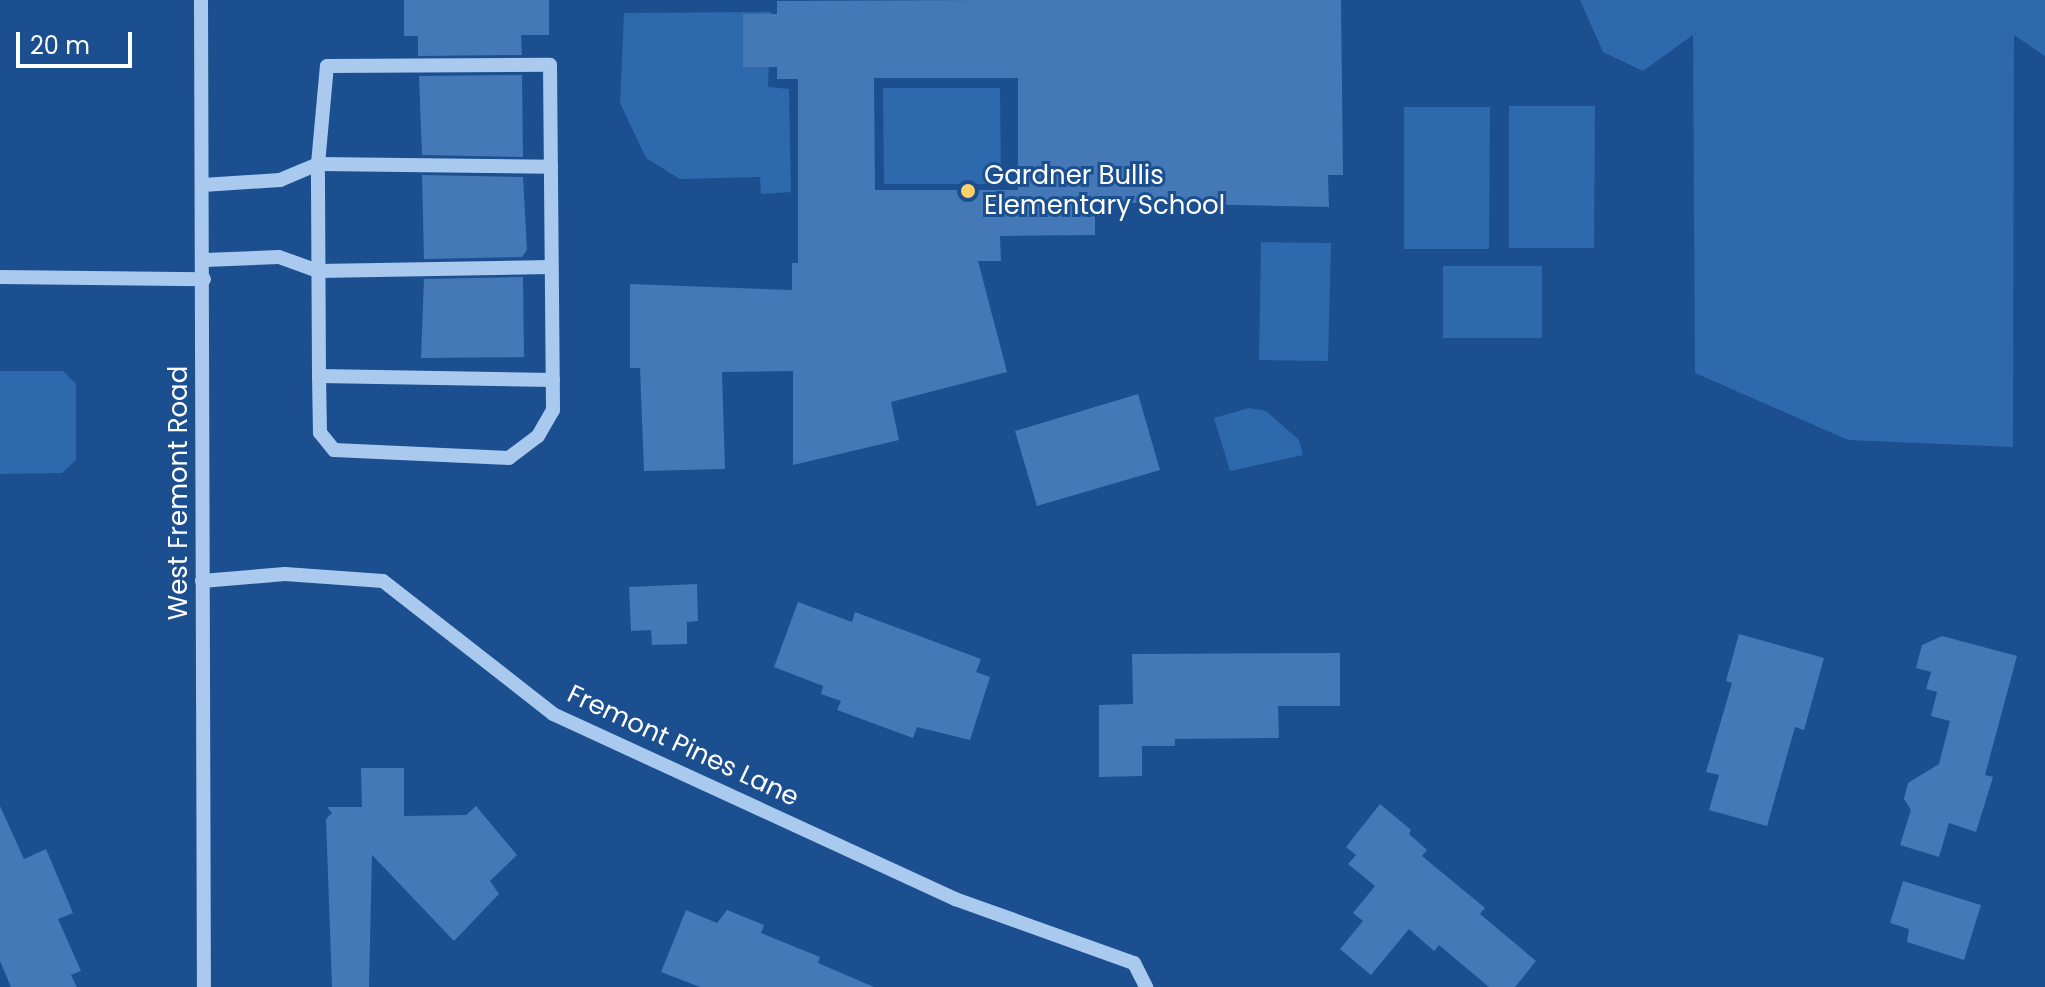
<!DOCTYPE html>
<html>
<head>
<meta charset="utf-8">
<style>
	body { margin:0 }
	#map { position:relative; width:2045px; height:987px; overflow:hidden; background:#1b4f8f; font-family:Poppins,sans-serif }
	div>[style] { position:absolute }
	.green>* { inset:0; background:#2e69ad }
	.building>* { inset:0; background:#4478b7 }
	.minor>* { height:14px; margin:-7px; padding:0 7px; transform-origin:7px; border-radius:7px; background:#a9c9ee }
	.dots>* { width:22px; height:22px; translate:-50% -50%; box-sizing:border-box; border:4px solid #1b4f8f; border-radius:50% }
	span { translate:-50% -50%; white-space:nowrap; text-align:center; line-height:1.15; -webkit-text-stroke:6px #1b4f8f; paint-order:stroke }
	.poi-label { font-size:26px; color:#fff }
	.left { translate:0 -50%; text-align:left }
	.street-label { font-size:26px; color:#fff }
	.scale { position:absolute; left:16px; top:32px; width:116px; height:36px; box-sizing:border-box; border:4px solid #fff; border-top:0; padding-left:10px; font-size:24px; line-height:28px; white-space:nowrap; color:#fff; -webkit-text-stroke:6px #1b4f8f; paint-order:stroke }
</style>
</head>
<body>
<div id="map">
	<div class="green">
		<div style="clip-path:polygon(1580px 0,2045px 0,2045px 56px,2014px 35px,2013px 447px,1848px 440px,1695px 373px,1693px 35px,1643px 71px,1603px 52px)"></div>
		<div style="clip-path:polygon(771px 12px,768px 87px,789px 89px,791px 192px,761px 194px,760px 177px,680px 179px,646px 158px,620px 103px,624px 13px)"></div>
		<div style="clip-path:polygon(883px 88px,1000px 88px,1001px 184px,884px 184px)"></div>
		<div style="clip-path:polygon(1509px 106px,1595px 106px,1594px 248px,1509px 248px)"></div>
		<div style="clip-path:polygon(1404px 107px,1490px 107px,1489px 249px,1404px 249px)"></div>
		<div style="clip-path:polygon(1261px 242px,1331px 243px,1328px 361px,1259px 360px)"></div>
		<div style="clip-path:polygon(1443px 266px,1542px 266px,1542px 338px,1443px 338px)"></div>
		<div style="clip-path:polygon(0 371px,63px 371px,76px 384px,76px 460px,62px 473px,0 474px)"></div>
		<div style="clip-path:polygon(1249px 408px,1266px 411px,1299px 440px,1303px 455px,1230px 471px,1214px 418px)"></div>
	</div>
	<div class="building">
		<div style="clip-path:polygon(404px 0,549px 0,549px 35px,521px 35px,522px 55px,418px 56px,418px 36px,404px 36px)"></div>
		<div style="clip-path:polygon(evenodd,982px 0,1341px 0,1343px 175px,1328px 175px,1329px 207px,1095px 202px,1095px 235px,1000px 236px,1001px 261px,978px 261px,1007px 372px,891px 402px,899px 440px,793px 465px,793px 371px,722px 372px,725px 469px,644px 471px,640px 368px,630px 368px,630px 284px,792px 290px,792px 263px,798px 263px,798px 79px,777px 79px,777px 67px,743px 67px,743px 14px,777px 14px,777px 1px,982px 0,874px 78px,1018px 78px,1018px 190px,875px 190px,874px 78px)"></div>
		<div style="clip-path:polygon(522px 75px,523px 157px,422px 155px,419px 76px)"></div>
		<div style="clip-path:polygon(422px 175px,523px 177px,527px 250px,522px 257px,424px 259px)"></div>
		<div style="clip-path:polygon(523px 277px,524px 357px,421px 358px,424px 279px)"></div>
		<div style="clip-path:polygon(1138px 394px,1160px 470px,1037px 506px,1015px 431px)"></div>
		<div style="clip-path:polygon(697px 584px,698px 621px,687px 622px,687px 644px,652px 645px,651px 630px,631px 631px,629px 587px)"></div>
		<div style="clip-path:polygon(798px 602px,852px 622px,855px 612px,981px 659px,976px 672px,990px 677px,970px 740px,917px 727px,913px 738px,837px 710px,841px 701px,821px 694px,823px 686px,774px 667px)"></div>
		<div style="clip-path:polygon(1739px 634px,1824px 658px,1804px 730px,1795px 727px,1767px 826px,1709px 810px,1719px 775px,1706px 772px,1732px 683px,1726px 681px)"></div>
		<div style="clip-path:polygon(1942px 636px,2017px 656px,1985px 775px,1993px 777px,1976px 832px,1949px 823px,1939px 857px,1900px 845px,1911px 810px,1904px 799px,1908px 783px,1939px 764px,1950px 721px,1931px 716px,1937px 692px,1926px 689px,1931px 672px,1916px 668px,1922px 645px)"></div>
		<div style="clip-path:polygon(1340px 653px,1340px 706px,1278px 706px,1279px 738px,1175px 739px,1175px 746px,1142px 746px,1142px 776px,1099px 777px,1099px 705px,1133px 704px,1132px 654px)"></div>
		<div style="clip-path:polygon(361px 768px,404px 768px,404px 816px,466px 815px,476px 806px,517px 855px,490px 881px,499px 894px,454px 941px,372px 855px,369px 987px,332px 987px,326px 819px,332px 813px,327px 807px,362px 807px)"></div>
		<div style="clip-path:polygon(1380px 804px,1411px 830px,1409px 834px,1427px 850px,1422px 856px,1485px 908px,1480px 914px,1536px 961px,1515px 987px,1489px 987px,1439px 945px,1434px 951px,1409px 929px,1371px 975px,1340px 949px,1363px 921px,1353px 913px,1375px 886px,1348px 864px,1356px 855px,1346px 847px)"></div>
		<div style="clip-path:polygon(0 806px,24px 859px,46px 849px,73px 913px,58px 919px,81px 971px,71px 975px,77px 987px,11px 987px,0 961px)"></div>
		<div style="clip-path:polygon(1903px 881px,1981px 905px,1964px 960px,1907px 942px,1909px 929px,1890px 923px)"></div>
		<div style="clip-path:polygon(686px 910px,717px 923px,727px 910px,764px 925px,761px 933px,820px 957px,818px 963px,874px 987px,700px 987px,661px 972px)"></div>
	</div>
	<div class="minor">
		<div style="left:201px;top:0;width:987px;rotate:89.83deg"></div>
		<div style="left:550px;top:65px;width:345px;rotate:89.5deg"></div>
		<div style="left:553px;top:410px;width:30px;rotate:120deg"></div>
		<div style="left:538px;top:436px;width:36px;rotate:143deg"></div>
		<div style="left:509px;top:458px;width:175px;rotate:-177.4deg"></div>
		<div style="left:334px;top:450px;width:22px;rotate:-129deg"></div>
		<div style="left:320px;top:433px;width:57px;rotate:-91deg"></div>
		<div style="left:319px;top:376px;width:212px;rotate:-90.3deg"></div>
		<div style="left:318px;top:164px;width:98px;rotate:-84.8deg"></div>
		<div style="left:327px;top:66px;width:223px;rotate:-0.3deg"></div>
		<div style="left:203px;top:185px;width:77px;rotate:-3.7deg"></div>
		<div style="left:280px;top:180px;width:41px;rotate:-22.8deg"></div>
		<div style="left:318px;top:164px;width:233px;rotate:0.7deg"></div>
		<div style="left:205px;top:260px;width:74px;rotate:-2.3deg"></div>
		<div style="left:279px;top:257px;width:41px;rotate:19.7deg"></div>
		<div style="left:318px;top:271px;width:233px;rotate:-1deg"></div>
		<div style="left:0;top:277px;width:204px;rotate:0.6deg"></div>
		<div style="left:319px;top:376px;width:234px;rotate:1deg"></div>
		<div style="left:202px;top:581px;width:83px;rotate:-4.8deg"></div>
		<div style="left:285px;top:574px;width:98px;rotate:4.1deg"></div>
		<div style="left:383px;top:581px;width:216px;rotate:38deg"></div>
		<div style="left:553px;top:714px;width:443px;rotate:24.7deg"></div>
		<div style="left:955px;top:899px;width:190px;rotate:19.7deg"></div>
		<div style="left:1134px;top:963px;width:27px;rotate:63deg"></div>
	</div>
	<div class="dots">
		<div style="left:968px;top:191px;background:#ffd166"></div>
	</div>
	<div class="poi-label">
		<span class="left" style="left:984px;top:191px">Gardner Bullis<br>Elementary School</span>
	</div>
	<div class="street-label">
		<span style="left:179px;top:493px;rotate:-90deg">West Fremont Road</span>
		<span style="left:683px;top:746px;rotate:25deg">Fremont Pines Lane</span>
	</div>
	<div class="scale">20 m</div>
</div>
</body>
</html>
